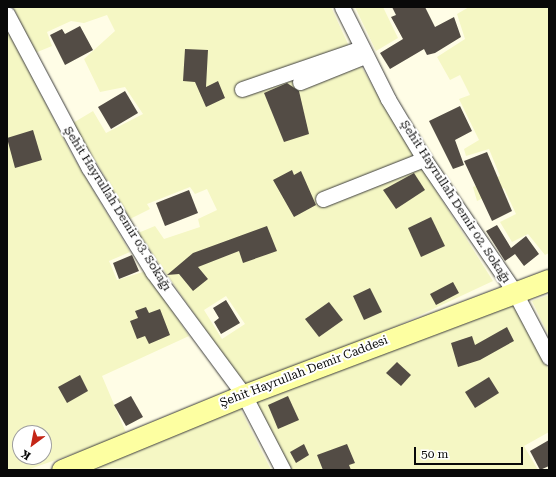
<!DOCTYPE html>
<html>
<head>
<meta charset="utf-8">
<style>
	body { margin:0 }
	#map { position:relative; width:556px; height:477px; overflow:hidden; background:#fffde6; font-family:"Roboto Serif",serif }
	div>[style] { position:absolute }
	.farmland>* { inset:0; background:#f5f7c4 }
	.building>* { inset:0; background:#534c45 }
	.roads { filter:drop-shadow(0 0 1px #3c3c3c) drop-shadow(0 0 1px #3c3c3c) }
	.street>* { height:15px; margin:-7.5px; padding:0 7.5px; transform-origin:7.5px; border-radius:7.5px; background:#fff }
	.secondary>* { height:21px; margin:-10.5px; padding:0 10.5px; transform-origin:10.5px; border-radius:10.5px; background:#fdffa1 }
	span { translate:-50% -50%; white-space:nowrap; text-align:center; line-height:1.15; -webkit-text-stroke:4px #fff; paint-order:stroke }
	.street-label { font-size:12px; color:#090909 }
	.frame { position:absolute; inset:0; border:8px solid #090909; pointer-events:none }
	.north { position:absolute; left:12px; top:425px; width:40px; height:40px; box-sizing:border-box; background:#fff; border:1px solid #9d9d9d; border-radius:50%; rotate:212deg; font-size:11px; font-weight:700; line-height:16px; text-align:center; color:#090909 }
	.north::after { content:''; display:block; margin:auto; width:14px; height:18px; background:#c42617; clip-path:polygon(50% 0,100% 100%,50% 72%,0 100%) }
	.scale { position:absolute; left:414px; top:447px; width:109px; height:18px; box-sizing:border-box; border:2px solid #090909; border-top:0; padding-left:5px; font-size:12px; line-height:14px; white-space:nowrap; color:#090909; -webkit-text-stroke:3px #fff; paint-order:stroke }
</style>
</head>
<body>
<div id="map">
	<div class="farmland">
		<div style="clip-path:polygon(evenodd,13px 7px,331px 7px,348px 44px,414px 156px,493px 281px,399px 325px,245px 387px,138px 233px,155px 226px,164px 239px,200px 227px,198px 219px,217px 210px,207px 189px,195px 194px,190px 187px,147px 204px,150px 209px,130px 219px,73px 123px,93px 111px,106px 133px,143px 114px,125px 87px,100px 92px,84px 59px,115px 31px,107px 15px,84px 23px,71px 21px,47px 32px,52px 46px,35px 53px,13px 7px,226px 296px,245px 324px,222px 339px,204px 310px,226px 296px)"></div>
		<div style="clip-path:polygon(355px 7px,383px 7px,398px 38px,376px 51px)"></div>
		<div style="clip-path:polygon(469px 7px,549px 7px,549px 253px,545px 255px,528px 234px,512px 242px,500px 222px,516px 214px,504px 188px,477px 201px,473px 187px,500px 176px,489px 149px,466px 156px,464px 149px,479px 140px,459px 99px,470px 95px,460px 75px,450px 80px,437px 57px,465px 39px,457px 14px)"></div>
		<div style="clip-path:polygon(evenodd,7px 28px,72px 155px,130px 252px,109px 261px,117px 280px,146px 271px,189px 336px,102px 376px,127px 435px,27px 470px,7px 470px,7px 28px,20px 433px,44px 433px,44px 457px,20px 457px,20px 433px)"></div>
		<div style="clip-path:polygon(549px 295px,549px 336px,532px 301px)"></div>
		<div style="clip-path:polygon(512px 300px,549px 370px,549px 432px,524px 446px,538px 470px,292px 470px,253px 399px)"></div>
		<div style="clip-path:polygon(239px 406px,271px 470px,93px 468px)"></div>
	</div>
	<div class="building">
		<div style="clip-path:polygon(392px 7px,425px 7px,435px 27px,454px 17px,461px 37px,435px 53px,427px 55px,424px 49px,390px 69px,380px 53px,403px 39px,391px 17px,396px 15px)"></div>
		<div style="clip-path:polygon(80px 26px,93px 50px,65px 65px,50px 35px,62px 29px,65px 34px)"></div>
		<div style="clip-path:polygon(185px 49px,208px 50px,206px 87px,218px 81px,225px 98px,206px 107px,195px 82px,183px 81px)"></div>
		<div style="clip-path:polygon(287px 83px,299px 91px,309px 134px,284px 142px,264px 93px)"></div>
		<div style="clip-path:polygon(125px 91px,138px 113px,111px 129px,98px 107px)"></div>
		<div style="clip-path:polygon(460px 106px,472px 131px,455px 140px,464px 165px,453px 169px,429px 121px)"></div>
		<div style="clip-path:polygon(33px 130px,42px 160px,15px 168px,7px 138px)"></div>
		<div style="clip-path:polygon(487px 152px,512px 211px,492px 221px,464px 161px)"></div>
		<div style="clip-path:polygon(292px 170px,294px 175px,301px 171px,316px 205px,294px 217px,273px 180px)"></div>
		<div style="clip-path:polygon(414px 173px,425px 190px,396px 209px,383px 190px)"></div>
		<div style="clip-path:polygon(189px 190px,198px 213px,165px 226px,156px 203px)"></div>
		<div style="clip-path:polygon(431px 217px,445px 246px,421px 257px,408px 228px)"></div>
		<div style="clip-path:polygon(497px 225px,511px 248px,526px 236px,539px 254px,524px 266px,515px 254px,505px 261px,486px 231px)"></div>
		<div style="clip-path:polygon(267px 226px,277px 251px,243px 263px,239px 251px,198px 267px,208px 279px,193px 291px,179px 274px,167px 275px,193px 253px)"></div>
		<div style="clip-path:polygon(132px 255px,139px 271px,119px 279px,113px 263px)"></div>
		<div style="clip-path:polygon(453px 282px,459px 293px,436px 305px,430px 294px)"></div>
		<div style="clip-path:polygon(370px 288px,382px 312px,364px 320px,353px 296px)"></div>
		<div style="clip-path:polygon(226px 300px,240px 323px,221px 334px,214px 322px,219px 318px,213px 308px)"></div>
		<div style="clip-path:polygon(329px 302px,343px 320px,319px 337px,305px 319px)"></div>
		<div style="clip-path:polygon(146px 307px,149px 313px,160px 309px,170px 335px,149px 344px,145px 336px,137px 339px,130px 321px,138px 318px,135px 311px)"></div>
		<div style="clip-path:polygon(507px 327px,514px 341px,480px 360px,458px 367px,451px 343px,472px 336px,475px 345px)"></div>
		<div style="clip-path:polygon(397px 362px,411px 375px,401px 386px,386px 373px)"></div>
		<div style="clip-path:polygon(80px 375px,88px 391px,67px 403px,58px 387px)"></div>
		<div style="clip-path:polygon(489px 377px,499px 393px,475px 408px,465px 392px)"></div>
		<div style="clip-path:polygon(131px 396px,143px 417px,126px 426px,114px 405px)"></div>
		<div style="clip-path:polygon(288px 396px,299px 420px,278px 429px,268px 405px)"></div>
		<div style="clip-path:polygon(549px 440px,549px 466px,540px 470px,530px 451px)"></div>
		<div style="clip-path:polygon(304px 444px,309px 455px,296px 463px,290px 452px)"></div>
		<div style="clip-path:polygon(347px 444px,355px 463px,349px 465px,351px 470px,323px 470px,317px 455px)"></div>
	</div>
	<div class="roads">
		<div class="street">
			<div style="left:342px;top:7px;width:103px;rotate:63.4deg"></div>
			<div style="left:388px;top:99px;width:70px;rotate:59deg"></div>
			<div style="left:424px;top:159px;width:160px;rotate:55.7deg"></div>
			<div style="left:514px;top:291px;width:75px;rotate:62.1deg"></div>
			<div style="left:7px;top:14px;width:174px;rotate:62deg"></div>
			<div style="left:89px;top:168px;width:122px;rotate:58.4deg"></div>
			<div style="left:153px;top:272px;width:153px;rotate:53.5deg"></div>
			<div style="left:244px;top:395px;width:85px;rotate:62.5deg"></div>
			<div style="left:300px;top:82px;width:65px;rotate:-21.8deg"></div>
			<div style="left:242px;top:89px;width:126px;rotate:-19deg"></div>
			<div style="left:323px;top:199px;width:109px;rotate:-21.6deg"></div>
		</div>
		<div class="secondary">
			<div style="left:62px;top:470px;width:197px;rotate:-22.4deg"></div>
			<div style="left:244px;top:395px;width:326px;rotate:-20.7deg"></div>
		</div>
	</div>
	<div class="street-label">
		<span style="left:455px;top:202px;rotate:57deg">Şehit Hayrullah Demir 02. Sokağı</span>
		<span style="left:117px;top:209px;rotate:58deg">Şehit Hayrullah Demir 03. Sokağı</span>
		<span style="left:304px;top:372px;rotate:-21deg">Şehit Hayrullah Demir Caddesi</span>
	</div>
	<div class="frame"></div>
	<div class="north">K</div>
	<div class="scale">50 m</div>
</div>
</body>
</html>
